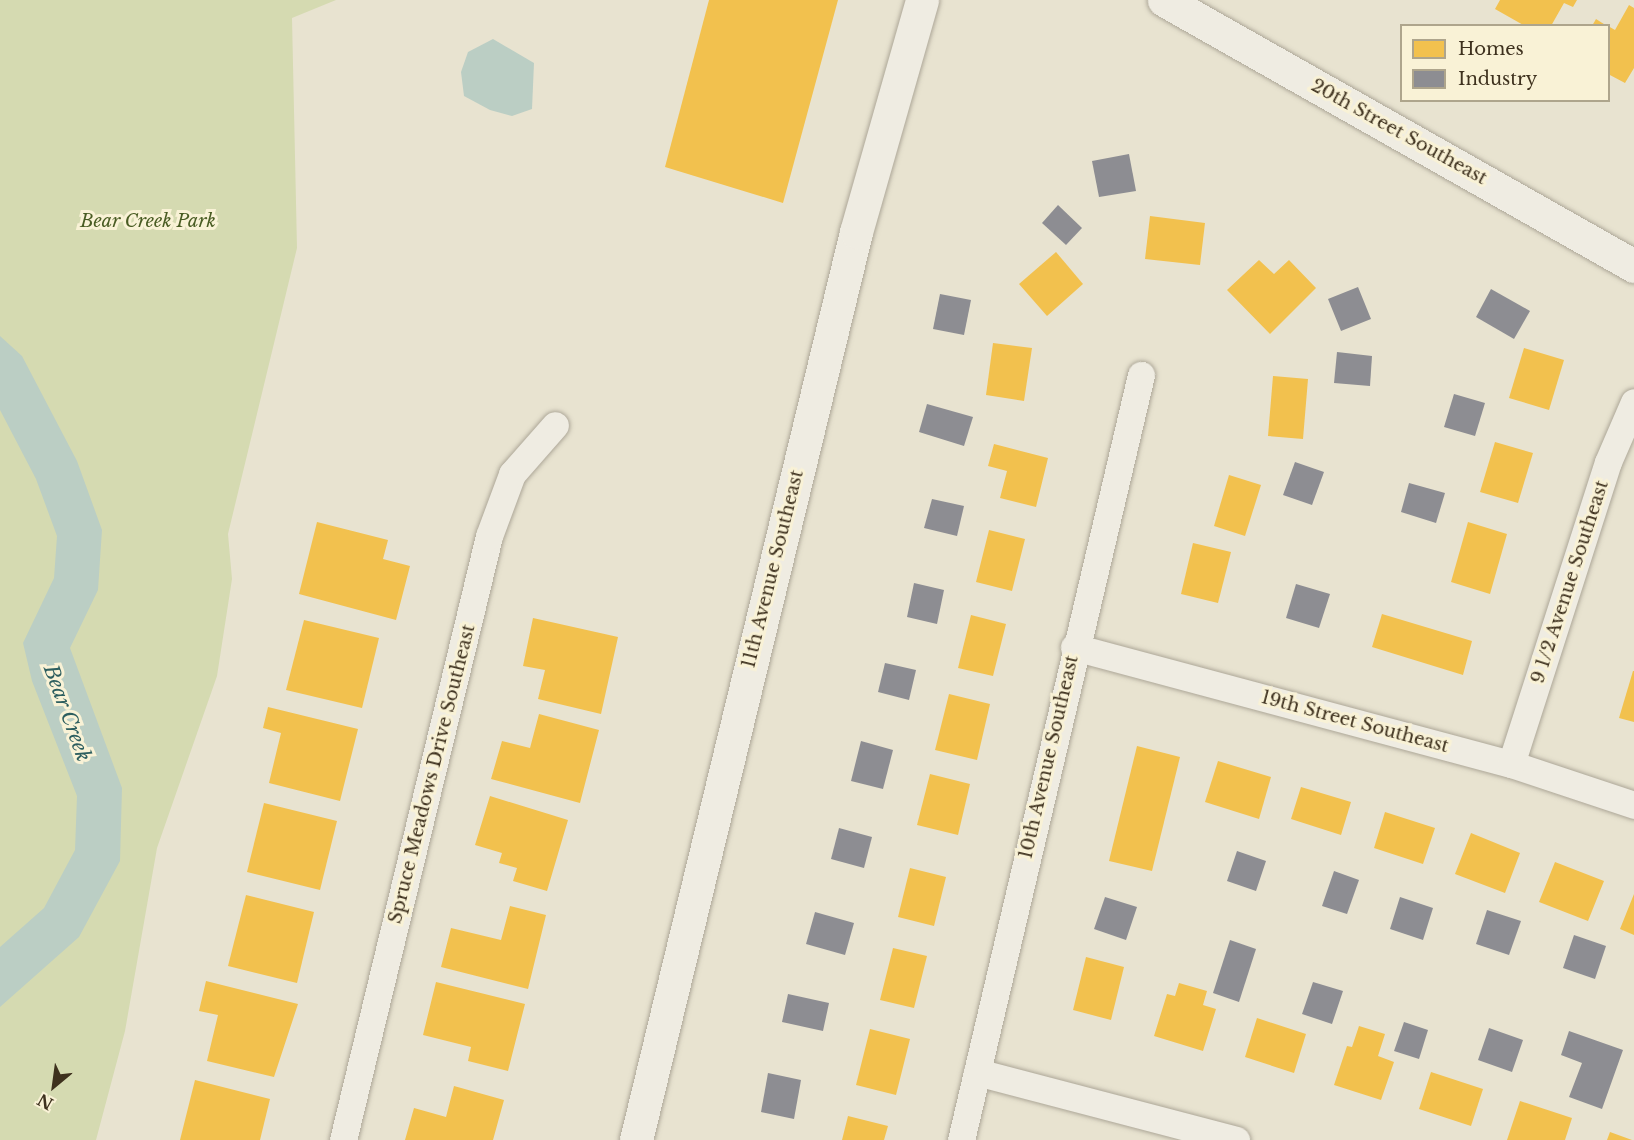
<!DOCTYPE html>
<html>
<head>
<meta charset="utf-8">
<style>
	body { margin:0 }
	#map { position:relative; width:1634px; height:1140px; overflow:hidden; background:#e8e3d0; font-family:"Libre Baskerville",serif }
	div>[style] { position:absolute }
	.green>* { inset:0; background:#d5dab1 }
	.water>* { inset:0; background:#bbcec4 }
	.homes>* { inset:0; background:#f2c14e }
	.industry>* { inset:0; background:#8d8d92 }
	.roads { filter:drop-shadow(0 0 2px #ada798) drop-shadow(0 0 2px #ada798) }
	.street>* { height:27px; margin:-13.5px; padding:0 13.5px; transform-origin:13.5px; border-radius:13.5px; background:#efece2 }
	.secondary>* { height:33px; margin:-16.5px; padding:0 16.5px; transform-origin:16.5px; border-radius:16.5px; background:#efece2 }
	span { translate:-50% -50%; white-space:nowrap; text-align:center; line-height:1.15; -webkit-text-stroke:6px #f9f2d6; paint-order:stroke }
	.street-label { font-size:18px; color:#3e311e }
	.park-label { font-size:18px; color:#495c23; font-style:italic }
	.water-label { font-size:20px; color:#2d5e5f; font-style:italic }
	.legend { position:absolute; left:1400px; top:24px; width:210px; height:78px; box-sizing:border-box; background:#f9f2d6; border:2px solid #aea58c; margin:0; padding:8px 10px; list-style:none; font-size:18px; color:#3e311e }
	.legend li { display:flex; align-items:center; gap:12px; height:30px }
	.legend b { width:30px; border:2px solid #aea58c }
	.north { position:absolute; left:24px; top:1056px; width:60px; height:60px; -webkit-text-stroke:4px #f9f2d6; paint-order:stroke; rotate:209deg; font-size:16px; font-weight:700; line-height:24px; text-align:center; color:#3e311e }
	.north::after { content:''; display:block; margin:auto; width:21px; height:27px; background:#3e311e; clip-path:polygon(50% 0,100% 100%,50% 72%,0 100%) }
</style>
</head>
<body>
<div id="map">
	<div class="green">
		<div style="clip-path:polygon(0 0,336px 0,292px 18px,297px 248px,228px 534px,232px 579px,217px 676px,157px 848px,125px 1031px,96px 1140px,0 1140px)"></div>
	</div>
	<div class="water">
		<div style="clip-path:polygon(493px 39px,534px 63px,532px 109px,512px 116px,490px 110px,464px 96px,461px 72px,468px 52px)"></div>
		<div style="clip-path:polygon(0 336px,22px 356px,77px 461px,102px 530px,98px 590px,70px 648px,122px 788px,120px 861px,79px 937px,0 1007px,0 947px,44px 908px,75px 850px,77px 796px,32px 681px,23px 643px,54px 578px,57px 536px,36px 479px,0 410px)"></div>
	</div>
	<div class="homes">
		<div style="clip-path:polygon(709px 0,838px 0,783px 203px,665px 167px)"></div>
		<div style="clip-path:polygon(1500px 0,1577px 0,1573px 7px,1564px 3px,1551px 26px,1525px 26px,1495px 9px)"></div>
		<div style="clip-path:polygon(1629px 5px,1634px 8px,1634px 68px,1625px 83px,1608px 74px,1608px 26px,1615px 30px)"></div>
		<div style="clip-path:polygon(1596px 19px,1607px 26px,1592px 26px)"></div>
		<div style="clip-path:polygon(1150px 216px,1205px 223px,1200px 265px,1145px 259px)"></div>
		<div style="clip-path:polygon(1056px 252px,1083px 284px,1047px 316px,1019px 284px)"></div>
		<div style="clip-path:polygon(1259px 260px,1274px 274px,1289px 260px,1316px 288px,1270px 334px,1227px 290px)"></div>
		<div style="clip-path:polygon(993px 343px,1032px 348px,1024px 401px,986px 395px)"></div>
		<div style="clip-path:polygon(1524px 348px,1564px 360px,1549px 410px,1509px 398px)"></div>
		<div style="clip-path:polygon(1273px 376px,1308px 379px,1303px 439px,1268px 436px)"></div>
		<div style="clip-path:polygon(1495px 442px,1533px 453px,1518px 503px,1480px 492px)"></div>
		<div style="clip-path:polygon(994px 444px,1048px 458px,1036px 507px,1000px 498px,1007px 471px,988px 466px)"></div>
		<div style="clip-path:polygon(1229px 475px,1261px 485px,1245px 536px,1214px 526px)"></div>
		<div style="clip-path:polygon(317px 522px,388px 540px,383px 559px,410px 566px,396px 620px,299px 594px)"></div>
		<div style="clip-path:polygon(1468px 522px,1507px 534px,1490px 594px,1451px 582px)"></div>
		<div style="clip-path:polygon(989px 530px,1025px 539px,1012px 591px,976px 582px)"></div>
		<div style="clip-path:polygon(1193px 543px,1231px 552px,1218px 603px,1181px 594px)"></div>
		<div style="clip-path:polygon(1382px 614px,1472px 641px,1463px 675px,1372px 647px)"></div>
		<div style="clip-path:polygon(971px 615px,1006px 624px,993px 676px,958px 668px)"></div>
		<div style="clip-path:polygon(533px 618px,618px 637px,601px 714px,538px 699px,545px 670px,523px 666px)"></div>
		<div style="clip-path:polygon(304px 620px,379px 638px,362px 708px,286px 690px)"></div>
		<div style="clip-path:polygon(1633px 671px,1634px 671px,1634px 722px,1619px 718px)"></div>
		<div style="clip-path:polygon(949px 694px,990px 704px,977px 760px,935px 750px)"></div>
		<div style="clip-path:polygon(268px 707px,358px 729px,340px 801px,269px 783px,281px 733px,263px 728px)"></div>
		<div style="clip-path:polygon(539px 714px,599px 730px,580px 803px,491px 779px,502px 741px,530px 748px)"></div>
		<div style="clip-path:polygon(1137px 746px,1180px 757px,1152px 871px,1109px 861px)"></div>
		<div style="clip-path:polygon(1218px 761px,1271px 777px,1259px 819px,1205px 802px)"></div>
		<div style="clip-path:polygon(930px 774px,970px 784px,958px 835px,917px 825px)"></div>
		<div style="clip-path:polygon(1301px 787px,1351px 802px,1341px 835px,1291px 819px)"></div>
		<div style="clip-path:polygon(490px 796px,568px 820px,547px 891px,513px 881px,517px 868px,499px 863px,502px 853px,475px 845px)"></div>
		<div style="clip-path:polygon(264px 803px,337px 821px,320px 890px,247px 872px)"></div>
		<div style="clip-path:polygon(1385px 812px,1435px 828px,1423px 864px,1374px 848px)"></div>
		<div style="clip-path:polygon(1471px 833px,1520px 853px,1505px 893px,1455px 874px)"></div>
		<div style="clip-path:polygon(1555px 862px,1604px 881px,1588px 921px,1539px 902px)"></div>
		<div style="clip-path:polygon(910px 868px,946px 877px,934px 926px,898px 917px)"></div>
		<div style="clip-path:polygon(1634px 894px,1634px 935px,1620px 929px)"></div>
		<div style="clip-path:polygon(246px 895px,314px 912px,297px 983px,228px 966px)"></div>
		<div style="clip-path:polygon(510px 906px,546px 915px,528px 989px,441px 967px,451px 928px,501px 940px)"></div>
		<div style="clip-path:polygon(893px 948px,927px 956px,914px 1008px,880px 1000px)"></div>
		<div style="clip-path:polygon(1086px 957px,1124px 967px,1111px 1020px,1073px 1010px)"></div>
		<div style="clip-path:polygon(206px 981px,298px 1004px,274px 1077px,207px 1061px,218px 1015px,199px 1011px)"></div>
		<div style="clip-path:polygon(436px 982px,525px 1004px,508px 1071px,468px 1061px,471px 1047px,423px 1035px)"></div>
		<div style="clip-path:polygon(1179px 983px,1207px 991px,1203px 1005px,1216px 1009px,1203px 1051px,1154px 1036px,1167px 994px,1175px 996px)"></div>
		<div style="clip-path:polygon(1257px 1018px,1306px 1034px,1294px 1073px,1245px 1057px)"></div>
		<div style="clip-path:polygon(1359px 1026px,1385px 1034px,1378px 1056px,1394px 1062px,1381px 1100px,1334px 1085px,1347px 1046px,1352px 1047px)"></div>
		<div style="clip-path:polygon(870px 1029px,910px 1039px,896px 1095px,856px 1085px)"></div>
		<div style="clip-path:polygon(1431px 1072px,1483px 1089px,1471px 1126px,1419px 1109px)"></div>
		<div style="clip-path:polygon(195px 1080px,270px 1099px,260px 1140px,180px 1140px)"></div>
		<div style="clip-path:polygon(454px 1086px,504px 1100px,493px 1140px,405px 1140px,414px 1108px,446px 1117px)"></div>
		<div style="clip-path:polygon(1520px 1101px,1572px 1118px,1565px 1140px,1507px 1140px)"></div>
		<div style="clip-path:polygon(848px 1116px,888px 1126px,884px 1140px,842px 1140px)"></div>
		<div style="clip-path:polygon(1610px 1132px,1632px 1140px,1607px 1140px)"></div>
	</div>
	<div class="industry">
		<div style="clip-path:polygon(1129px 154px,1136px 191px,1099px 197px,1092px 161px)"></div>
		<div style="clip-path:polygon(1058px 205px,1082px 228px,1066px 245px,1042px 223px)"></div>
		<div style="clip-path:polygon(1358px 287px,1371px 319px,1341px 331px,1328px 299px)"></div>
		<div style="clip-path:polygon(1491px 289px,1530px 311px,1514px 339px,1476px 317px)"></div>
		<div style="clip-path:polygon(940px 294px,971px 300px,964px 335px,933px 329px)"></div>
		<div style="clip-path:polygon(1337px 352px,1372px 356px,1370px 386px,1334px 383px)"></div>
		<div style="clip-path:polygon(1454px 394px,1485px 403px,1475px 436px,1444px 427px)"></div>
		<div style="clip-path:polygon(927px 404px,973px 417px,964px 446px,919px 432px)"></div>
		<div style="clip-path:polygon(1295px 462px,1324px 472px,1312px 505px,1283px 495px)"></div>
		<div style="clip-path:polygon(1409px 483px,1445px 493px,1436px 523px,1401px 512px)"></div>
		<div style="clip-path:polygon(932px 499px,964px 506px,957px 536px,924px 528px)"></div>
		<div style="clip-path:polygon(914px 583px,944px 590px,937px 624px,907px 617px)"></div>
		<div style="clip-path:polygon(1296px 584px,1330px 594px,1319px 628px,1286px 618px)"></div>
		<div style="clip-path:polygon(885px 663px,916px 670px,909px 700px,878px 692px)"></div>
		<div style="clip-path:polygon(861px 741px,893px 750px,883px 789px,851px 781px)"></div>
		<div style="clip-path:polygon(839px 828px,872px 837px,864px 868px,831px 859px)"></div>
		<div style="clip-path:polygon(1237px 851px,1266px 861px,1256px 891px,1227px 881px)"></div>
		<div style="clip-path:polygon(1334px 871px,1359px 880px,1347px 914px,1322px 906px)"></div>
		<div style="clip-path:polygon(1105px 897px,1137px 907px,1126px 940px,1094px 929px)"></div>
		<div style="clip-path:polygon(1400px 897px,1433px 908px,1423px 940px,1390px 929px)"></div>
		<div style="clip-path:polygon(1487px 910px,1521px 921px,1509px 955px,1476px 944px)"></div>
		<div style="clip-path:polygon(815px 912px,854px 923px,845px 955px,806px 944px)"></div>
		<div style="clip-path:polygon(1574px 935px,1606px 946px,1595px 979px,1563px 968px)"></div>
		<div style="clip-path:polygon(1230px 940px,1256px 949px,1239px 1002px,1213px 993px)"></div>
		<div style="clip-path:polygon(1313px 982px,1343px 991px,1332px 1024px,1302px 1014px)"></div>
		<div style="clip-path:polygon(788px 994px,829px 1003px,823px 1031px,782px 1022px)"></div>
		<div style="clip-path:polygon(1404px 1022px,1428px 1030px,1419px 1059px,1394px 1051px)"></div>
		<div style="clip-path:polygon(1489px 1028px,1523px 1040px,1512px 1072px,1478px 1060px)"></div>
		<div style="clip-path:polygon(1569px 1031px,1623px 1050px,1602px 1109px,1569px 1097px,1582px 1063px,1561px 1055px)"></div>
		<div style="clip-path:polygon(768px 1073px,801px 1080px,794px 1119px,761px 1112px)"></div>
	</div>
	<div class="roads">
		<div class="street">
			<div style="left:1074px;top:647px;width:452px;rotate:15deg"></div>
			<div style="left:1511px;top:764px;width:130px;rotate:18.4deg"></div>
			<div style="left:1511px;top:764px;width:317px;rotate:-72.2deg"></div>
			<div style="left:1608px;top:462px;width:65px;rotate:-66.6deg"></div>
			<div style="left:977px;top:1072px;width:268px;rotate:14.7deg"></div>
			<div style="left:343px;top:1140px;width:621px;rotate:-76.41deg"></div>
			<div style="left:489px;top:536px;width:66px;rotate:-69.6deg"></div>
			<div style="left:512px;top:474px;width:65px;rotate:-48.7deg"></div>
			<div style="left:961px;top:1140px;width:786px;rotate:-76.76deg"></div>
		</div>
		<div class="secondary">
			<div style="left:1164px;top:0;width:540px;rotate:29.51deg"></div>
			<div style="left:636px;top:1140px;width:934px;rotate:-76.38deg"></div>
			<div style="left:856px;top:232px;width:241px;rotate:-74.1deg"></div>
		</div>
	</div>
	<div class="street-label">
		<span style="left:1399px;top:132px;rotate:29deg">20th Street Southeast</span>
		<span style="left:773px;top:569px;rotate:-76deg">11th Avenue Southeast</span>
		<span style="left:1570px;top:582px;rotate:-72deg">9 1/2 Avenue Southeast</span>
		<span style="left:1355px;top:722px;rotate:15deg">19th Street Southeast</span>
		<span style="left:1049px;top:757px;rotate:-77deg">10th Avenue Southeast</span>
		<span style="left:432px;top:774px;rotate:-76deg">Spruce Meadows Drive Southeast</span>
	</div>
	<div class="park-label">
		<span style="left:148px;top:221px">Bear Creek Park</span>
	</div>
	<div class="water-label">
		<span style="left:67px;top:713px;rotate:70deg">Bear Creek</span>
	</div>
	<ul class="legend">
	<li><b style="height:16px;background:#f2c14e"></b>Homes</li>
	<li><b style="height:16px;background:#8d8d92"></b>Industry</li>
	</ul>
	<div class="north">N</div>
</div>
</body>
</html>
